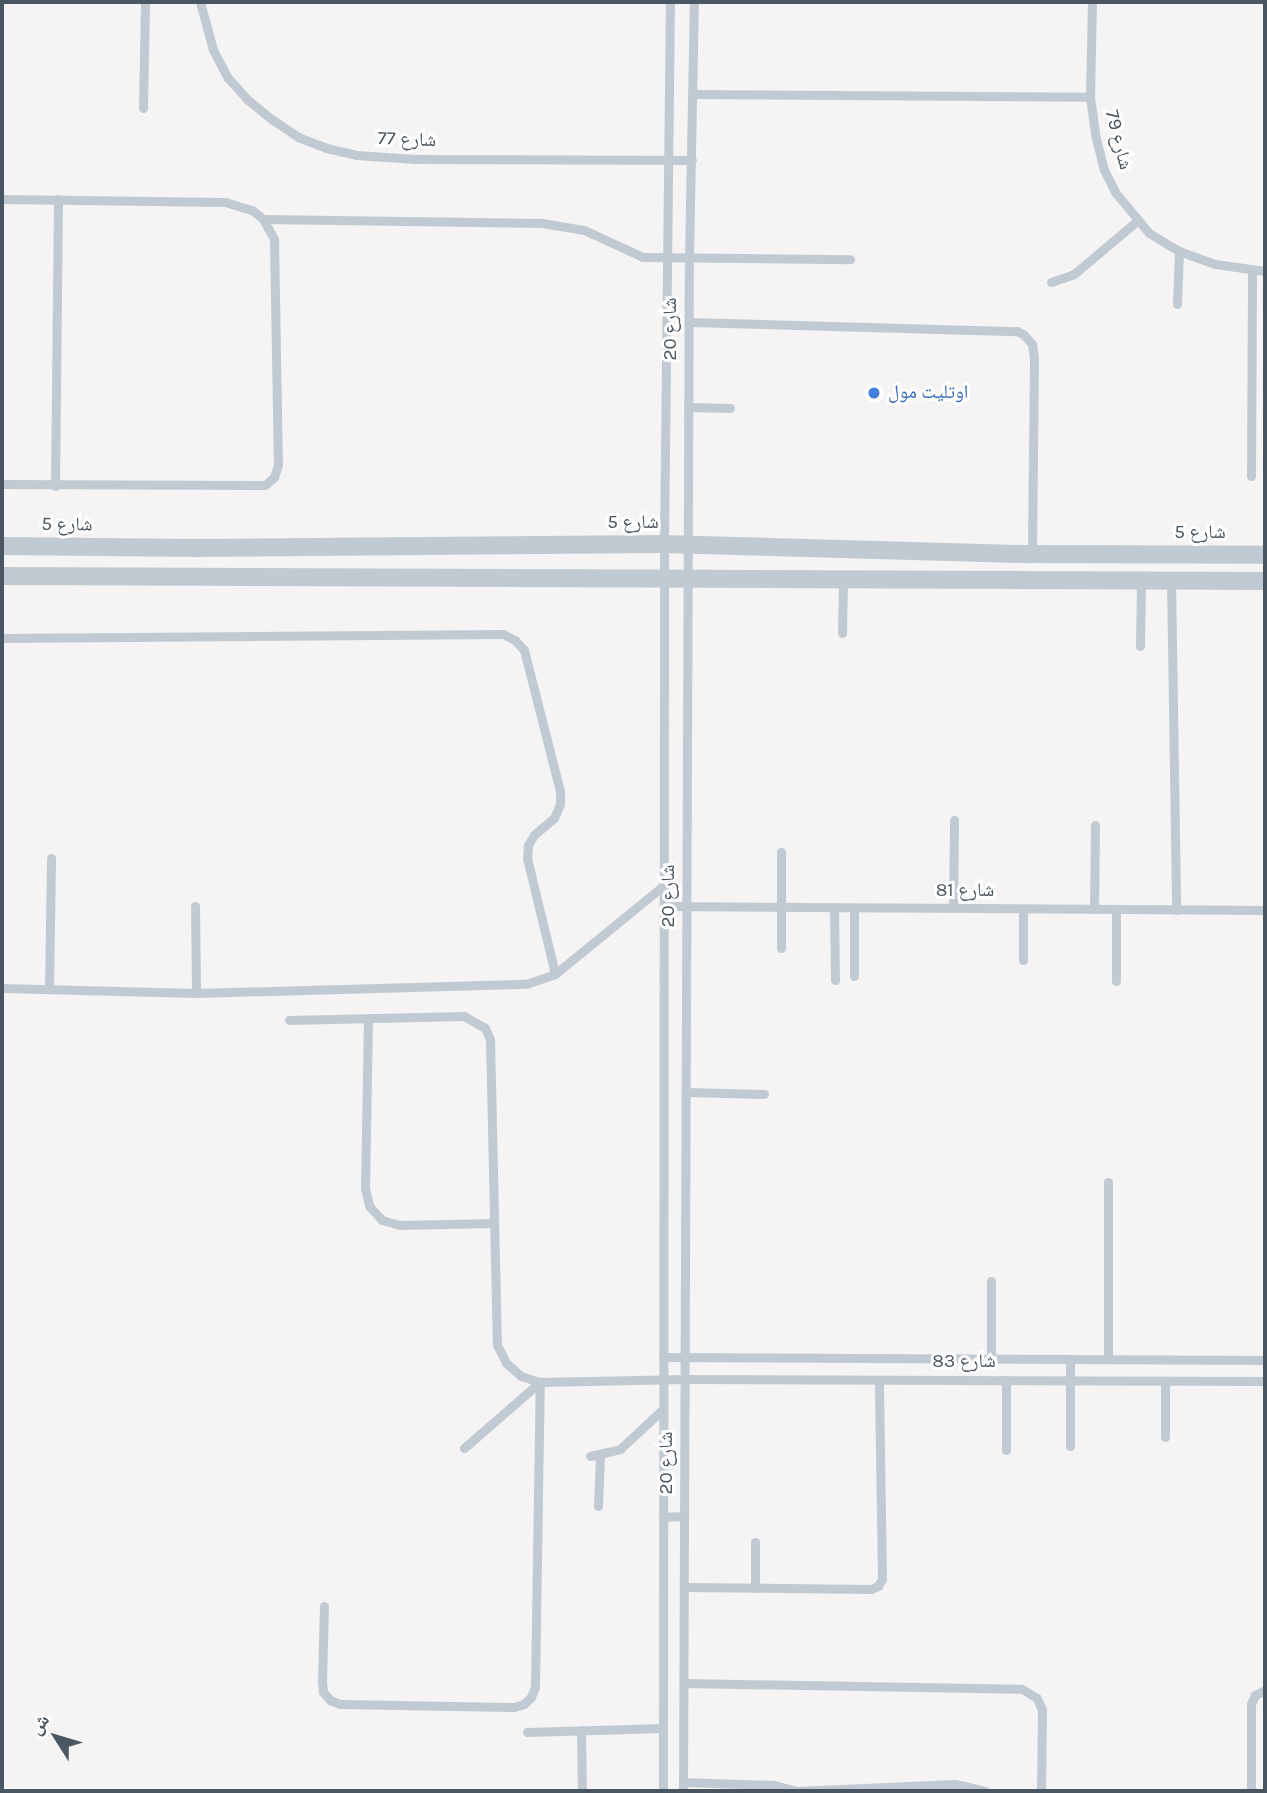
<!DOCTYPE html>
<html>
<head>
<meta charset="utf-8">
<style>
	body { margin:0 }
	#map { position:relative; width:1267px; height:1793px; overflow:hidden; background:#f5f3f3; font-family:Karla,"Noto Naskh Arabic",sans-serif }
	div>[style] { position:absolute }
	.service>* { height:9px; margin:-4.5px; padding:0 4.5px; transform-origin:4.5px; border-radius:4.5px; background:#c1cad2 }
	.minor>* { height:18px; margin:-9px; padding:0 9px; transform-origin:9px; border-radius:9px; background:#c1cad2 }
	.dots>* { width:19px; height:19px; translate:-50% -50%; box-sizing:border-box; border:4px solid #fff; border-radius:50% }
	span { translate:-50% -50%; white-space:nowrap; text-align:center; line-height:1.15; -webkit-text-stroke:6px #fff; paint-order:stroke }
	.street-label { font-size:19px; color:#4a5661 }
	.shop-label { font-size:19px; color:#366cbe }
	.left { translate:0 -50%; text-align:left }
	.frame { position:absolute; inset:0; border:4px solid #4a5661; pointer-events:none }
	.north { position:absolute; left:21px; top:1702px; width:70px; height:70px; -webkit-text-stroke:5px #fff; paint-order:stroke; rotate:307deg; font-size:19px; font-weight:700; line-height:28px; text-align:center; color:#4a5661 }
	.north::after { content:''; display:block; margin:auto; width:24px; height:32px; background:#4a5661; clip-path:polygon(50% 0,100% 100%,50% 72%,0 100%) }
</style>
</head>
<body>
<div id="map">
	<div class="service">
		<div style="left:200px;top:2px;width:50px;rotate:74.8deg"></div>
		<div style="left:213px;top:50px;width:32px;rotate:62deg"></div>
		<div style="left:228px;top:78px;width:30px;rotate:48deg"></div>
		<div style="left:248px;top:100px;width:32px;rotate:39deg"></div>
		<div style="left:273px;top:120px;width:30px;rotate:34deg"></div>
		<div style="left:298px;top:137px;width:30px;rotate:21deg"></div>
		<div style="left:326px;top:148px;width:31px;rotate:13deg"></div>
		<div style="left:356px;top:155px;width:59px;rotate:3.9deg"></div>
		<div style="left:415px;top:159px;width:277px;rotate:0.2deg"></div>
		<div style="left:1092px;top:2px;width:95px;rotate:91.2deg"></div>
		<div style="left:1090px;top:97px;width:37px;rotate:82deg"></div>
		<div style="left:1095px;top:134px;width:37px;rotate:76deg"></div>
		<div style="left:1104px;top:170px;width:25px;rotate:63deg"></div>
		<div style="left:1115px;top:192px;width:53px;rotate:50.3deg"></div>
		<div style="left:1149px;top:233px;width:35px;rotate:31deg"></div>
		<div style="left:1179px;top:251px;width:38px;rotate:20deg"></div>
		<div style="left:1215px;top:264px;width:50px;rotate:8deg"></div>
		<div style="left:694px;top:94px;width:396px;rotate:0.4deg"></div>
		<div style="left:143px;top:108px;width:106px;rotate:-88.9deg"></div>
		<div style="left:2px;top:199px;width:223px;rotate:0.8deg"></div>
		<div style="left:225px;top:202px;width:28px;rotate:17deg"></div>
		<div style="left:252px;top:210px;width:14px;rotate:39deg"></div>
		<div style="left:263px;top:219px;width:23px;rotate:61deg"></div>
		<div style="left:274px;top:239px;width:226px;rotate:89deg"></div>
		<div style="left:278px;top:465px;width:13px;rotate:108deg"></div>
		<div style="left:274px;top:477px;width:12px;rotate:138deg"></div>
		<div style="left:265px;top:485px;width:263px;rotate:-179.8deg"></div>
		<div style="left:263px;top:219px;width:279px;rotate:0.8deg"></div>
		<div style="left:542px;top:223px;width:43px;rotate:9.5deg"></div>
		<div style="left:584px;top:230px;width:65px;rotate:24.6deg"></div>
		<div style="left:643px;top:257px;width:207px;rotate:0.6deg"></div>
		<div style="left:1051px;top:282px;width:24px;rotate:-19deg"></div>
		<div style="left:1074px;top:274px;width:82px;rotate:-40.1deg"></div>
		<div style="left:1177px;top:304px;width:53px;rotate:-87.8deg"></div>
		<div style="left:689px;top:322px;width:328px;rotate:1.6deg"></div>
		<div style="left:1017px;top:331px;width:7px;rotate:27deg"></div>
		<div style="left:1023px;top:334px;width:13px;rotate:48deg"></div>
		<div style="left:1032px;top:344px;width:15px;rotate:82deg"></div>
		<div style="left:1034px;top:359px;width:195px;rotate:90.6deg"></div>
		<div style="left:688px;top:407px;width:42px;rotate:1.4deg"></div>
		<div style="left:1251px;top:476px;width:206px;rotate:-89.7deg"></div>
		<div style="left:55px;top:486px;width:287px;rotate:-89.4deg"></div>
		<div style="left:1171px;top:580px;width:330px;rotate:89.1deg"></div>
		<div style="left:842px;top:633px;width:54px;rotate:-88.9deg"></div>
		<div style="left:2px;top:638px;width:501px;rotate:-0.46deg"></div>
		<div style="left:503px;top:634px;width:13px;rotate:27deg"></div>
		<div style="left:515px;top:640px;width:13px;rotate:48deg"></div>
		<div style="left:524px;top:650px;width:146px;rotate:75.7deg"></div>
		<div style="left:560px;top:791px;width:13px;rotate:90deg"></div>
		<div style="left:560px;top:804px;width:15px;rotate:113deg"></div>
		<div style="left:554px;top:818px;width:26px;rotate:140deg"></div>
		<div style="left:534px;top:835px;width:12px;rotate:121deg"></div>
		<div style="left:528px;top:845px;width:13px;rotate:94deg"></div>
		<div style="left:527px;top:858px;width:119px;rotate:76.4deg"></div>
		<div style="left:1140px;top:646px;width:66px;rotate:-89.1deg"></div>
		<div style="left:781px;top:852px;width:96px;rotate:90deg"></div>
		<div style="left:195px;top:906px;width:87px;rotate:89.3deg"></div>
		<div style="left:664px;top:906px;width:601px;rotate:0.38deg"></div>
		<div style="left:834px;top:907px;width:73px;rotate:89.2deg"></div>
		<div style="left:854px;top:908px;width:68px;rotate:90deg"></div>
		<div style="left:953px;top:908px;width:88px;rotate:-89.3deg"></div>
		<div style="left:1094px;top:909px;width:84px;rotate:-89.3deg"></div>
		<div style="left:1116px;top:909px;width:72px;rotate:90deg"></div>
		<div style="left:1023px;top:960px;width:51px;rotate:-90deg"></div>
		<div style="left:2px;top:988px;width:194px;rotate:1.5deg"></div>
		<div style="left:196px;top:993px;width:330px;rotate:-1.6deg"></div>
		<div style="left:526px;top:984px;width:31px;rotate:-19deg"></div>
		<div style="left:555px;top:974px;width:141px;rotate:-39.2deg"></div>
		<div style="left:49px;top:989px;width:131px;rotate:-89.1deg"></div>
		<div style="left:368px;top:1018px;width:170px;rotate:91deg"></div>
		<div style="left:365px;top:1188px;width:18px;rotate:77deg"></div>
		<div style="left:369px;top:1206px;width:19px;rotate:47deg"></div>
		<div style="left:382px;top:1220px;width:19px;rotate:16deg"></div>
		<div style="left:400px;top:1225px;width:94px;rotate:-1.2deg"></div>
		<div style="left:289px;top:1020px;width:175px;rotate:-1.3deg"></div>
		<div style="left:464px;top:1016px;width:24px;rotate:30deg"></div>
		<div style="left:485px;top:1028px;width:12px;rotate:66deg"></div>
		<div style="left:490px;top:1039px;width:306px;rotate:88.7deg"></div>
		<div style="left:497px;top:1345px;width:20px;rotate:63deg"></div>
		<div style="left:506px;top:1363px;width:20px;rotate:41deg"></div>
		<div style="left:521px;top:1376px;width:20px;rotate:18deg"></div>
		<div style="left:540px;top:1382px;width:145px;rotate:-1.2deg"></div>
		<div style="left:685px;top:1379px;width:580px;rotate:0.2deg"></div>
		<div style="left:686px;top:1092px;width:78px;rotate:1.5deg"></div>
		<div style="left:1108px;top:1182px;width:177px;rotate:90deg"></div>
		<div style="left:991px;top:1281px;width:77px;rotate:90deg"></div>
		<div style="left:663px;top:1357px;width:602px;rotate:0.29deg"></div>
		<div style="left:1006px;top:1380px;width:70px;rotate:90deg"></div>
		<div style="left:1165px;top:1381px;width:56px;rotate:90deg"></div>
		<div style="left:1070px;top:1446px;width:87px;rotate:-90deg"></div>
		<div style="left:464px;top:1448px;width:101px;rotate:-41deg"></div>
		<div style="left:590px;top:1456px;width:31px;rotate:-13deg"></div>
		<div style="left:620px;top:1449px;width:59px;rotate:-42.9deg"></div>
		<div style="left:598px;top:1506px;width:50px;rotate:-87.7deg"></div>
		<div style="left:663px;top:1517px;width:21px;rotate:-3deg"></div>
		<div style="left:755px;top:1542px;width:46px;rotate:90deg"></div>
		<div style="left:684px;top:1587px;width:187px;rotate:0.6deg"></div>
		<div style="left:871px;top:1589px;width:8px;rotate:-23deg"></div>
		<div style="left:878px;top:1586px;width:8px;rotate:-60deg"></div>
		<div style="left:882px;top:1579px;width:199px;rotate:-90.9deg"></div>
		<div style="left:324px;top:1606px;width:75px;rotate:91.5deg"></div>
		<div style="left:322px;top:1681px;width:11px;rotate:85deg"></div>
		<div style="left:323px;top:1692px;width:11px;rotate:49deg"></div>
		<div style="left:330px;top:1700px;width:11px;rotate:22deg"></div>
		<div style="left:340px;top:1704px;width:174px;rotate:1deg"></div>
		<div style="left:514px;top:1707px;width:10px;rotate:-17deg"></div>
		<div style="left:524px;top:1704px;width:10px;rotate:-45deg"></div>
		<div style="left:531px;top:1697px;width:11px;rotate:-68deg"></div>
		<div style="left:535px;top:1687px;width:305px;rotate:-89.1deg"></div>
		<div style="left:684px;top:1683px;width:338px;rotate:1deg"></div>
		<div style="left:1022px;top:1689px;width:17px;rotate:31deg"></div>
		<div style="left:1037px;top:1698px;width:13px;rotate:67deg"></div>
		<div style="left:1042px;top:1710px;width:81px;rotate:90.7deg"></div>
		<div style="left:581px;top:1730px;width:61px;rotate:89.1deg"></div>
		<div style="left:527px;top:1732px;width:136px;rotate:-1.7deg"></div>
		<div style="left:683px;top:1782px;width:91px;rotate:1.9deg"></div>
		<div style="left:774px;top:1785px;width:24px;rotate:15deg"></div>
		<div style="left:797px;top:1791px;width:158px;rotate:-2.5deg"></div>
		<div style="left:955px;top:1784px;width:31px;rotate:13deg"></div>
		<div style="left:663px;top:1791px;width:1247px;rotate:-89.95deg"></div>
		<div style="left:664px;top:544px;width:542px;rotate:-89.37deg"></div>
		<div style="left:683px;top:1791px;width:1534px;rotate:-89.78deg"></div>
		<div style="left:689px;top:257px;width:255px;rotate:-88.9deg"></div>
		<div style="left:1251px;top:1791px;width:87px;rotate:-90deg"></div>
		<div style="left:1251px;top:1704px;width:10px;rotate:-66deg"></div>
		<div style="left:1255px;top:1695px;width:11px;rotate:-27deg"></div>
	</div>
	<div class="minor">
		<div style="left:2px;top:546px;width:194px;rotate:0.6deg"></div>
		<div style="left:196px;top:548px;width:468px;rotate:-0.5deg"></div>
		<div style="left:664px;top:544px;width:368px;rotate:1.6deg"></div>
		<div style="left:1032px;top:554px;width:233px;rotate:0.2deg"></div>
		<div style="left:2px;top:576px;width:1263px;rotate:0.23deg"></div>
	</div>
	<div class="dots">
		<div style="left:874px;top:393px;background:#3f7fe0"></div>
	</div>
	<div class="street-label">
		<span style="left:407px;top:140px;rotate:2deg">شارع 77</span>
		<span style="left:1118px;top:140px;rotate:76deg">شارع 79</span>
		<span style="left:671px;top:329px;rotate:-90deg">شارع 20</span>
		<span style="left:633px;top:523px">شارع 5</span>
		<span style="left:67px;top:525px;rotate:1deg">شارع 5</span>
		<span style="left:1200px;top:533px">شارع 5</span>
		<span style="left:965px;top:891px">شارع 81</span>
		<span style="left:669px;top:896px;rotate:-90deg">شارع 20</span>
		<span style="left:964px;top:1362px">شارع 83</span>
		<span style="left:667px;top:1463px;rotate:-90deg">شارع 20</span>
	</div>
	<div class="shop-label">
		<span class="left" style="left:888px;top:393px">اوتليت مول</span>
	</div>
	<div class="frame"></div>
	<div class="north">ش</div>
</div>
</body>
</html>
